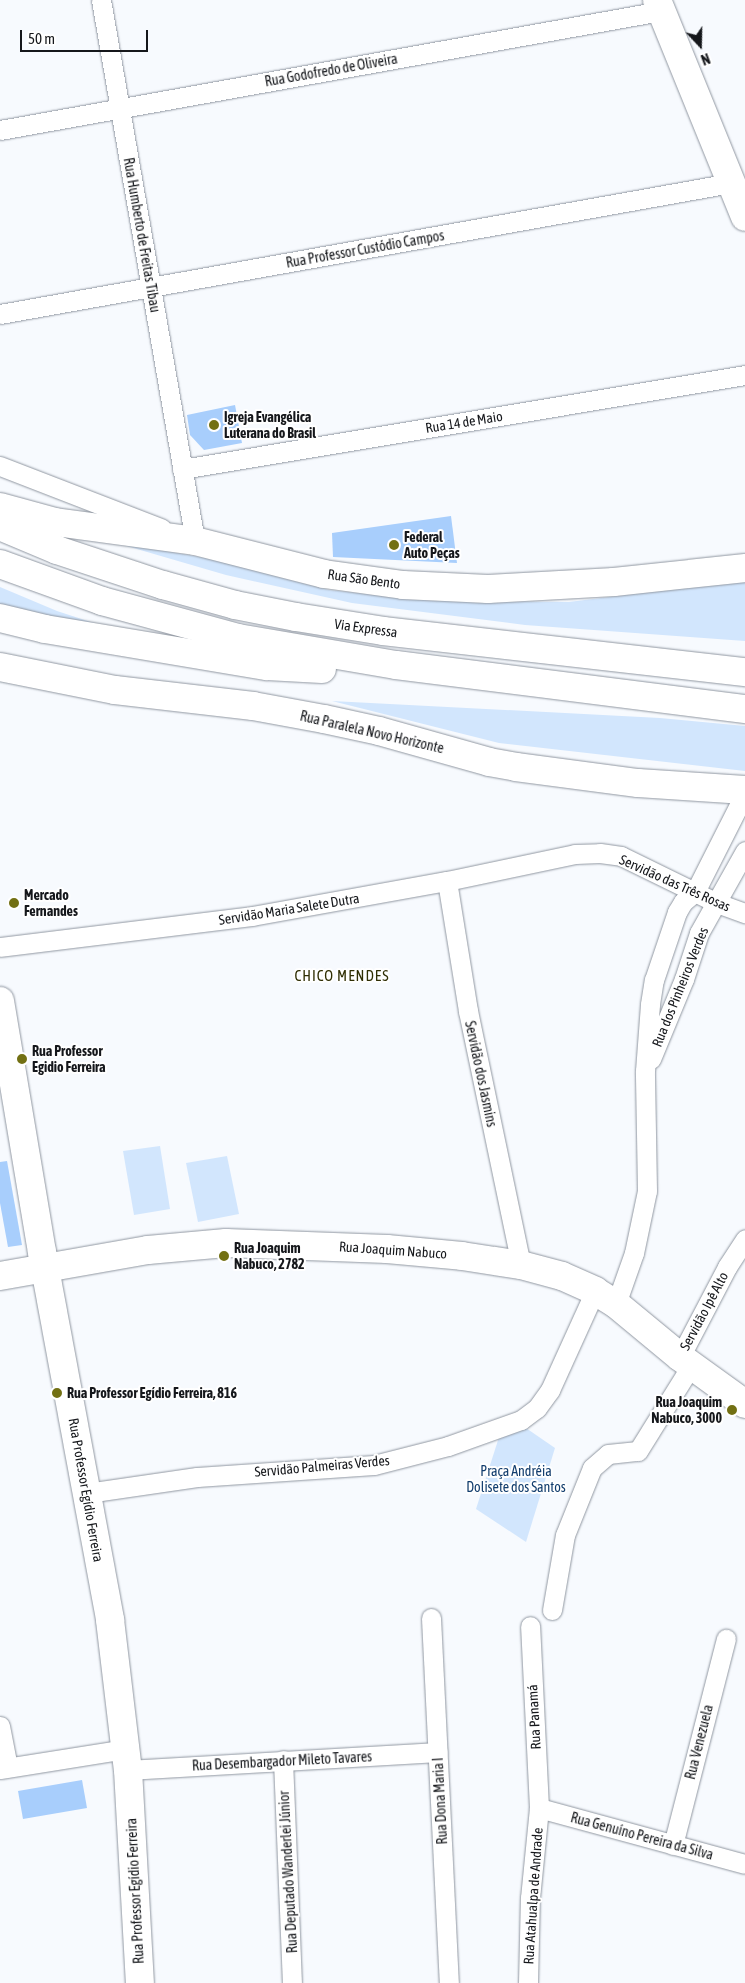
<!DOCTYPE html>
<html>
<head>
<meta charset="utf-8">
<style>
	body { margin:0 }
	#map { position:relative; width:745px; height:1983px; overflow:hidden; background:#f7fafe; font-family:"Asap Condensed",sans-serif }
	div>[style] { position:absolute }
	.green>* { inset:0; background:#d2e6fd }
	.building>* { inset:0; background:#a8cefc }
	.roads { filter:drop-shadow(0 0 1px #9097a1) drop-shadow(0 0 1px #9097a1) }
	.street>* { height:19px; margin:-9.5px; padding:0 9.5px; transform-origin:9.5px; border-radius:9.5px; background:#fff }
	.secondary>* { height:28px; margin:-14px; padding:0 14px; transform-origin:14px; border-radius:14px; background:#fff }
	.primary>* { height:28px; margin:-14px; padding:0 14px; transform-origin:14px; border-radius:14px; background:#fff }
	.highway>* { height:28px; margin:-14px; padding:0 14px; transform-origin:14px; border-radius:14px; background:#fff }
	.dots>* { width:14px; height:14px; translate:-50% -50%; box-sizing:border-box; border:2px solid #fff; border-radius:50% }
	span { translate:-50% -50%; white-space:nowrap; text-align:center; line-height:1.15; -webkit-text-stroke:4px #fff; paint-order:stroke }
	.street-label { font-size:14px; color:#15171b }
	.poi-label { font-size:14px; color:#15171b; font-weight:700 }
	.left { translate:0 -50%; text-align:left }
	.right { translate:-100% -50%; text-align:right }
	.park-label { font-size:14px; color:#123d6d }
	.neighbourhood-label { font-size:15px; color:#2f2e03; letter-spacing:1px }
	.north { position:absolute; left:675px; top:20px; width:50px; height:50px; -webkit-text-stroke:4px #fff; paint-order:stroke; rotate:159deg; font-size:14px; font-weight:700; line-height:20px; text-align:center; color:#15171b }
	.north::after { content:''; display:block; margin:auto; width:18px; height:22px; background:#15171b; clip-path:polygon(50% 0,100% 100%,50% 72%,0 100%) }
	.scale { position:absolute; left:20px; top:30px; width:128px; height:22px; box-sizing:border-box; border:2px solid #15171b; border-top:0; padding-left:6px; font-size:15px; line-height:18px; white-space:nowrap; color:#15171b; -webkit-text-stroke:4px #fff; paint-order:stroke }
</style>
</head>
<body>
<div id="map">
	<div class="green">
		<div style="clip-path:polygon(106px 540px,211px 559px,329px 590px,426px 600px,569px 602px,745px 580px,745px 641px,525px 625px,352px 603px,226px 575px)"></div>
		<div style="clip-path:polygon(0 587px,57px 611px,103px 626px,0 611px)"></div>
		<div style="clip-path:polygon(332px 701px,660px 718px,745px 726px,745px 771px,499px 743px)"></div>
		<div style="clip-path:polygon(160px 1146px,170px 1209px,134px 1215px,123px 1151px)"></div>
		<div style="clip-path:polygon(227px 1156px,239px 1214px,198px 1222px,186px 1163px)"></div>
		<div style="clip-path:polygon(523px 1426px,555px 1448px,526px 1542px,476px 1509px,500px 1434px)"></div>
	</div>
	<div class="building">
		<div style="clip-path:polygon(235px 405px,242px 443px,204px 450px,190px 435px,187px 415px)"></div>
		<div style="clip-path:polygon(451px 516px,457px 563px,333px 557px,332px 533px)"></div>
		<div style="clip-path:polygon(7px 1161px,22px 1245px,8px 1247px,0 1203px,0 1162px)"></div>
		<div style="clip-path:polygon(82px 1780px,87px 1808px,23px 1819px,18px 1791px)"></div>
	</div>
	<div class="roads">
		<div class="street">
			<div style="left:101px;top:0;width:549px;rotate:80.14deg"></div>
			<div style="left:0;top:130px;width:672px;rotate:-10.21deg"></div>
			<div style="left:0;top:314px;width:743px;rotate:-10.16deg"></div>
			<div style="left:0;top:466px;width:173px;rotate:21.1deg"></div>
			<div style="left:182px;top:469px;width:571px;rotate:-9.48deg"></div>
			<div style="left:447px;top:881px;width:132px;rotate:80.8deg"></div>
			<div style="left:468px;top:1011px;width:259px;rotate:78.2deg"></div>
			<div style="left:0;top:947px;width:254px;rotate:-7deg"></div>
			<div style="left:252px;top:916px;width:198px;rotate:-10.2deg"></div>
			<div style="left:447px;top:881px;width:131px;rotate:-11.9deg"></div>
			<div style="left:575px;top:854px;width:25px;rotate:-2deg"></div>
			<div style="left:600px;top:853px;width:21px;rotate:8deg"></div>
			<div style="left:621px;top:856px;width:107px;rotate:26.1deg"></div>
			<div style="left:717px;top:903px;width:30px;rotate:20deg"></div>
			<div style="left:651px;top:1059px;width:87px;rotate:-67.6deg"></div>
			<div style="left:684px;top:979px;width:48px;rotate:-71.9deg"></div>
			<div style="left:699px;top:933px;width:94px;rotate:-60.7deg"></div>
			<div style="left:616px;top:1304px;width:54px;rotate:-70.6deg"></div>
			<div style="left:634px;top:1253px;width:63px;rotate:-78.2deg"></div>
			<div style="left:647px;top:1191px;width:120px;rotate:-91deg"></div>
			<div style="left:645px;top:1071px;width:67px;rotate:-85.7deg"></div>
			<div style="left:650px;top:1004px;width:24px;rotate:-81deg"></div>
			<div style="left:654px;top:980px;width:72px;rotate:-71.3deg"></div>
			<div style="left:677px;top:912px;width:12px;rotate:-59deg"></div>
			<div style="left:683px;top:902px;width:16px;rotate:-40deg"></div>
			<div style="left:695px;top:892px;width:111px;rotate:-63.2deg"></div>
			<div style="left:680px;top:1357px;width:102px;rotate:-62.4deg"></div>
			<div style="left:727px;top:1267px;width:33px;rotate:-57deg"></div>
			<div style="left:87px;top:1493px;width:111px;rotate:-8.3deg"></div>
			<div style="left:197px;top:1477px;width:177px;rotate:-3.9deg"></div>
			<div style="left:374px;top:1465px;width:76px;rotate:-14.4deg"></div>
			<div style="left:448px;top:1446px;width:77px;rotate:-19.6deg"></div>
			<div style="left:521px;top:1420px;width:20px;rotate:-37deg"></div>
			<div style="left:537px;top:1408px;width:22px;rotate:-54deg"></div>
			<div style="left:550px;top:1390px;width:109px;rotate:-65.6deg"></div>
			<div style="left:552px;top:1610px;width:76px;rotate:-80.2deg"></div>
			<div style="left:565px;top:1535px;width:72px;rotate:-68.1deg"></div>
			<div style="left:592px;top:1468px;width:21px;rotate:-41deg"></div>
			<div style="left:608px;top:1454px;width:30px;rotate:-6deg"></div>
			<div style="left:638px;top:1451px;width:100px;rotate:-58.1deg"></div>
			<div style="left:431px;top:1618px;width:365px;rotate:87.2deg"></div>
			<div style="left:0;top:1726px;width:42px;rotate:79deg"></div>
			<div style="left:283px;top:1760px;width:223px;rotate:87.7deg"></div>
			<div style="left:0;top:1769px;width:128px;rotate:-9deg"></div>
			<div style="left:128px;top:1770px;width:310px;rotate:-3.3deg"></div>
			<div style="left:539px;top:1808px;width:213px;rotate:15.2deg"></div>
			<div style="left:673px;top:1845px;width:213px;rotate:-75.6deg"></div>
			<div style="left:528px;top:1983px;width:85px;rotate:-88.7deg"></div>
			<div style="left:530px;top:1898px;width:90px;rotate:-84.3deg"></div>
			<div style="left:539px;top:1808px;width:182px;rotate:-92.8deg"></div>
		</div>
		<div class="secondary">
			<div style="left:0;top:1001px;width:254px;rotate:80.5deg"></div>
			<div style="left:42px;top:1252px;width:374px;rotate:79.5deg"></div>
			<div style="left:110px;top:1620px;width:151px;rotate:83.2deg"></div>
			<div style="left:128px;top:1770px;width:213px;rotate:86.8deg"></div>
			<div style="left:0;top:1276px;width:150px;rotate:-10deg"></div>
			<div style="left:148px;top:1250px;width:78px;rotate:-5.1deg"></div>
			<div style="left:226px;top:1243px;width:161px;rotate:2.1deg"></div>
			<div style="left:387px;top:1249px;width:75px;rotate:5.3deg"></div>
			<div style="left:462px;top:1256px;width:60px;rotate:8.7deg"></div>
			<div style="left:521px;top:1265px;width:42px;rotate:15deg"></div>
			<div style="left:562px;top:1276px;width:36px;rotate:24deg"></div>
			<div style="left:595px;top:1291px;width:25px;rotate:32deg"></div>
			<div style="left:616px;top:1304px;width:83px;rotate:39.6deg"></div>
			<div style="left:680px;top:1357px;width:80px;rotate:35.9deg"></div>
		</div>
		<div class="primary">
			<div style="left:657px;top:0;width:234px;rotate:67.9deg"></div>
			<div style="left:195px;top:541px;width:133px;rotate:14.3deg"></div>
			<div style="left:324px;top:574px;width:80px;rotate:7.9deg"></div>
			<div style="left:403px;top:585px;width:85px;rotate:2.7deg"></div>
			<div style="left:488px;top:589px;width:126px;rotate:-3.2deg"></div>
			<div style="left:614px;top:582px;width:132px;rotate:-6.1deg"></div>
			<div style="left:0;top:667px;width:117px;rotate:11.3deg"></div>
			<div style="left:115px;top:690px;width:139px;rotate:6.6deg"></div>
			<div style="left:253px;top:706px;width:72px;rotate:10.4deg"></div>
			<div style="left:324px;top:719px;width:56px;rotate:12.3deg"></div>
			<div style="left:379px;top:731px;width:114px;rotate:15.7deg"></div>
			<div style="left:489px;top:762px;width:27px;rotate:10deg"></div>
			<div style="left:516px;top:767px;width:123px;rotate:7.5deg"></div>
			<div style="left:638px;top:783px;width:107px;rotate:3.7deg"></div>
		</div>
		<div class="highway">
			<div style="left:0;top:507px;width:57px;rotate:15.3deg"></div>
			<div style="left:55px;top:522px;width:141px;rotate:7.7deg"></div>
			<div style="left:0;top:526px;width:62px;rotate:22.8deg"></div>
			<div style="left:57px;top:550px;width:112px;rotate:18.3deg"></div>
			<div style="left:163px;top:585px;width:75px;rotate:15.5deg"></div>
			<div style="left:235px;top:605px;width:62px;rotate:11.1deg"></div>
			<div style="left:296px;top:617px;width:88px;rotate:9.1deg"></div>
			<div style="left:383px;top:631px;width:364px;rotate:6.5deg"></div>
			<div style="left:0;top:564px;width:109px;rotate:19.9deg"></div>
			<div style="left:102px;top:601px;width:141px;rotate:15.2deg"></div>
			<div style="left:238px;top:638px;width:160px;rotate:9.7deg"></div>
			<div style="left:396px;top:665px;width:352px;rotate:7.2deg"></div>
			<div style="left:0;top:618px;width:46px;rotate:13.7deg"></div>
			<div style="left:45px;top:629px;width:225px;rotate:9.5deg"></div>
			<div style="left:267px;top:666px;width:55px;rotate:3.1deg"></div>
		</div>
	</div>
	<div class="dots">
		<div style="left:214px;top:425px;background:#727013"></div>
		<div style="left:394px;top:545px;background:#727013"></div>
		<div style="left:14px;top:903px;background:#727013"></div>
		<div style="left:22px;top:1059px;background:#727013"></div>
		<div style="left:224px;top:1256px;background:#727013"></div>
		<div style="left:57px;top:1393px;background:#727013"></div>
		<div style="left:732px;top:1410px;background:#727013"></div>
	</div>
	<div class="street-label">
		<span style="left:331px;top:70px;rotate:-10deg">Rua Godofredo de Oliveira</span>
		<span style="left:142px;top:235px;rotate:80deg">Rua Humberto de Freitas Tibau</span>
		<span style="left:365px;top:249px;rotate:-10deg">Rua Professor Custódio Campos</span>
		<span style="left:464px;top:422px;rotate:-9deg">Rua 14 de Maio</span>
		<span style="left:364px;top:579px;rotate:8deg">Rua São Bento</span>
		<span style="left:366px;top:628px;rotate:8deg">Via Expressa</span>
		<span style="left:372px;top:732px;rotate:13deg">Rua Paralela Novo Horizonte</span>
		<span style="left:675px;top:883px;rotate:24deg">Servidão das Três Rosas</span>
		<span style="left:289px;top:909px;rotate:-9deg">Servidão Maria Salete Dutra</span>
		<span style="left:680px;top:987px;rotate:-68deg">Rua dos Pinheiros Verdes</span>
		<span style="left:481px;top:1074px;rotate:78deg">Servidão dos Jasmins</span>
		<span style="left:393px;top:1250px;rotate:4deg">Rua Joaquim Nabuco</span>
		<span style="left:704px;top:1311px;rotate:-62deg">Servidão Ipê Alto</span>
		<span style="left:322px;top:1466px;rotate:-5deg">Servidão Palmeiras Verdes</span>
		<span style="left:86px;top:1490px;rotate:80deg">Rua Professor Egídio Ferreira</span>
		<span style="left:534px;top:1717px;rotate:-93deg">Rua Panamá</span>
		<span style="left:699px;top:1742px;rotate:-76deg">Rua Venezuela</span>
		<span style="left:282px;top:1761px;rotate:-3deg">Rua Desembargador Mileto Tavares</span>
		<span style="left:440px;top:1801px;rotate:-93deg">Rua Dona Maria I</span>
		<span style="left:642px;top:1836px;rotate:15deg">Rua Genuíno Pereira da Silva</span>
		<span style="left:288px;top:1872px;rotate:-93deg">Rua Deputado Wanderlei Júnior</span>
		<span style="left:135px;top:1891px;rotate:-93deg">Rua Professor Egídio Ferreira</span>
		<span style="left:533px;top:1896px;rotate:-86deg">Rua Atahualpa de Andrade</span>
	</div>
	<div class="poi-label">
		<span class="left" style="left:224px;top:425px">Igreja Evangélica<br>Luterana do Brasil</span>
		<span class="left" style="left:404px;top:545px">Federal<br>Auto Peças</span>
		<span class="left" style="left:24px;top:903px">Mercado<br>Fernandes</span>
		<span class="left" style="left:32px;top:1059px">Rua Professor<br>Egidio Ferreira</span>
		<span class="left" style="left:234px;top:1256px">Rua Joaquim<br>Nabuco, 2782</span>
		<span class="left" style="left:67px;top:1393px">Rua Professor Egídio Ferreira, 816</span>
		<span class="right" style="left:722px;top:1410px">Rua Joaquim<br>Nabuco, 3000</span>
	</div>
	<div class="park-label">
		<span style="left:516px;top:1479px">Praça Andréia<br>Dolisete dos Santos</span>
	</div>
	<div class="neighbourhood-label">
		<span style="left:342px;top:976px">CHICO MENDES</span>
	</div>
	<div class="north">N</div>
	<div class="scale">50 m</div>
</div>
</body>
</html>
